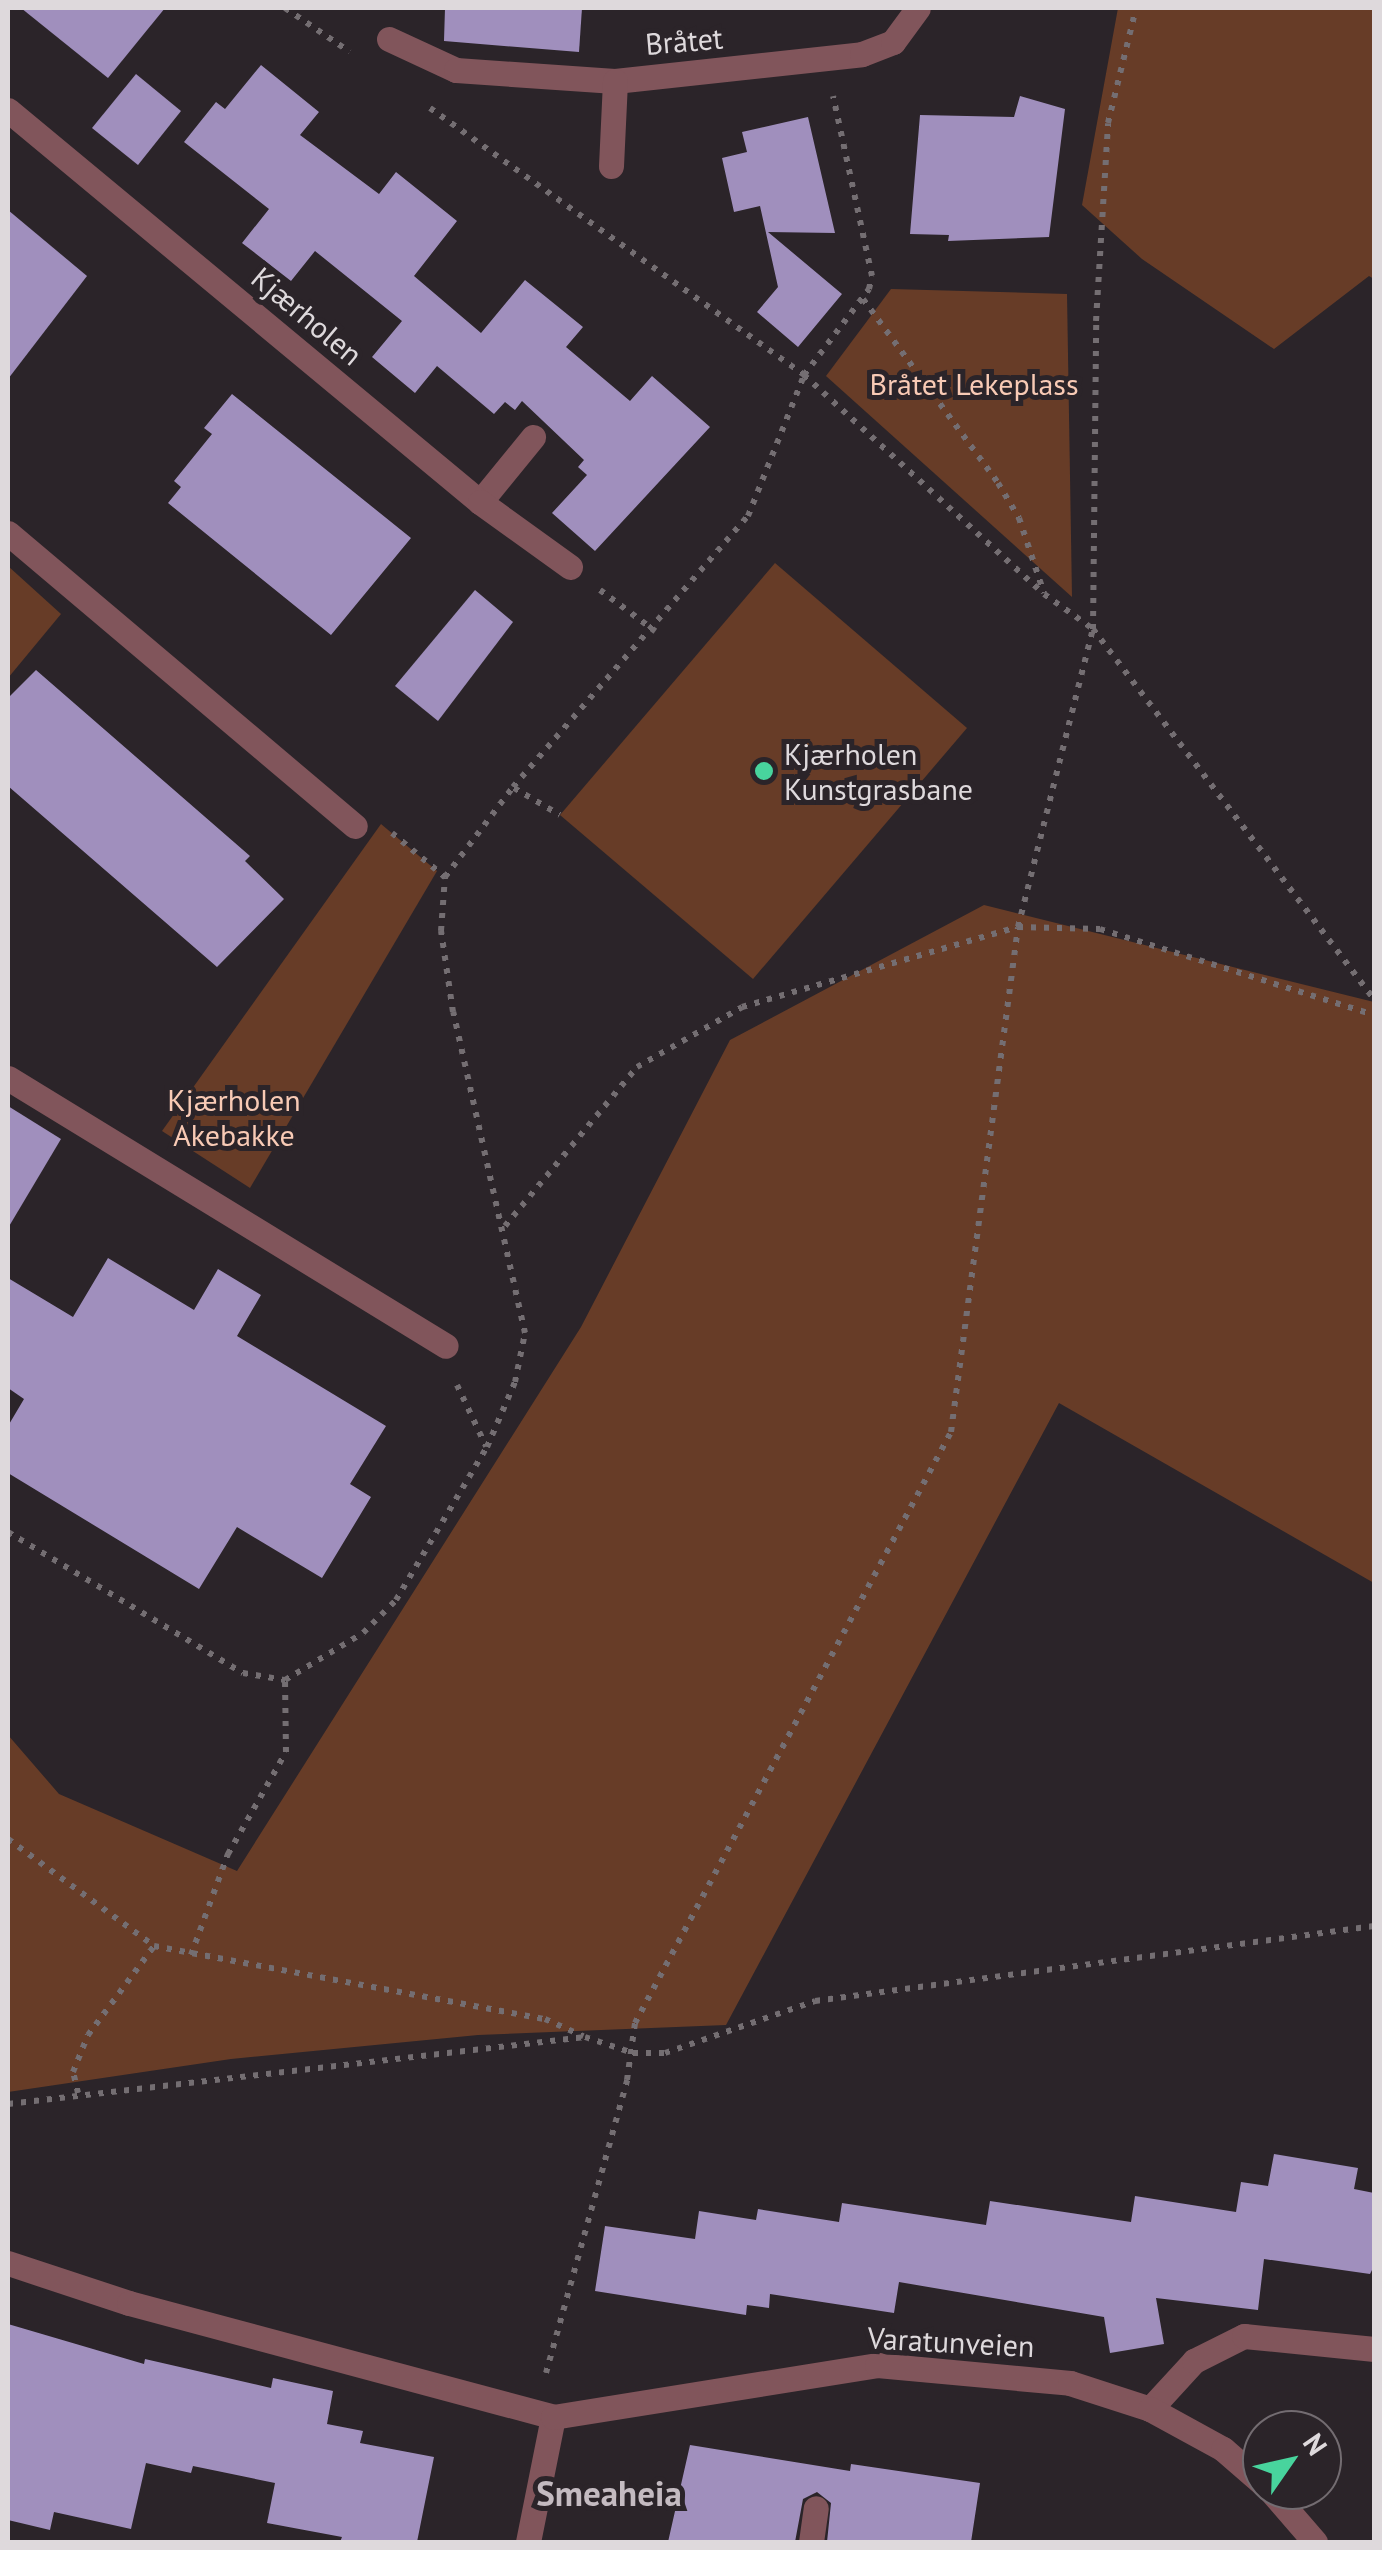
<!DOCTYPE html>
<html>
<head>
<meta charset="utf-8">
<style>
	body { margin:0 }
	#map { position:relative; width:1382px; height:2550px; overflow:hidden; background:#2b2429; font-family:"PT Sans",sans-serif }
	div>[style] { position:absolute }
	.green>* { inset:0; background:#673c27 }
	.building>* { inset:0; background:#a08fbd }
	.path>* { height:6px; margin-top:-3px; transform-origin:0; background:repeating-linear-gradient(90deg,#746e72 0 5px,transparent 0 13px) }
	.lane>* { height:25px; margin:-12.5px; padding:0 12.5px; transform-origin:12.5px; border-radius:12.5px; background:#81555b }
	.street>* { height:25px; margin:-12.5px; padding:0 12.5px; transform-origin:12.5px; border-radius:12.5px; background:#81555b }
	.dots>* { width:28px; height:28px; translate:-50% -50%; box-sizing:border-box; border:5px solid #2b2429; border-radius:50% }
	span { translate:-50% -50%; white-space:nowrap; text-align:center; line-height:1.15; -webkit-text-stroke:10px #2b2429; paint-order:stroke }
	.street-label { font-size:30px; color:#ded9dc }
	.park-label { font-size:30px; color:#f8cab5 }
	.poi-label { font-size:30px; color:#ded9dc }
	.left { translate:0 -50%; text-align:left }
	.quarter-label { font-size:35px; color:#c4bbc1; font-weight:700 }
	.frame { position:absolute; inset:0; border:10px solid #ded9dc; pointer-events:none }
	.north { position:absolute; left:1242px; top:2410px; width:100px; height:100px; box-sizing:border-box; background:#2b2429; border:2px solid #736c71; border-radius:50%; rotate:56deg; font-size:28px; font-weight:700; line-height:40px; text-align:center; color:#ded9dc }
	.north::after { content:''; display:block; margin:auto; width:35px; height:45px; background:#48d49d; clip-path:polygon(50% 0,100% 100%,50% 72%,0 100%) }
</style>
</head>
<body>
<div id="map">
	<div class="green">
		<div style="clip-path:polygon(1118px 8px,1374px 8px,1374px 279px,1369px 276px,1274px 349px,1142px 259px,1082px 205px)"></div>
		<div style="clip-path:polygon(891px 289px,1067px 294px,1072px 597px,826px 376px)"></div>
		<div style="clip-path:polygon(775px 563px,967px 728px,753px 979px,560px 815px)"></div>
		<div style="clip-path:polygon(8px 566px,61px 614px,8px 678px)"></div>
		<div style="clip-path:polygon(381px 824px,437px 871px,250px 1188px,162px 1131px)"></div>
		<div style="clip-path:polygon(984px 905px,1374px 1002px,1374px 1583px,1059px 1403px,726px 2025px,478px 2035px,231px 2059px,8px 2092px,8px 1735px,59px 1794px,237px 1871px,581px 1327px,730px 1040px)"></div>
	</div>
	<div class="building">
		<div style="clip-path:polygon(21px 8px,165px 8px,108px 78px)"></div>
		<div style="clip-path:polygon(445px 8px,582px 8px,579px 52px,444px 41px)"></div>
		<div style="clip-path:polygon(261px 65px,319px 112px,300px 135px,379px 194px,396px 172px,457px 221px,414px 276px,481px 333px,525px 280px,583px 327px,566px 347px,630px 401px,652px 376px,710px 427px,595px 551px,552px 513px,587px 475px,578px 467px,584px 460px,522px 401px,515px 410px,505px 402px,494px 414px,437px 366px,415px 393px,372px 357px,402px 321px,315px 251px,291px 281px,242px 243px,269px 209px,184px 142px,216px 102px,225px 109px)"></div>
		<div style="clip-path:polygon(136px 74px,181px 111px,138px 165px,92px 128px)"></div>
		<div style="clip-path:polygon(1020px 96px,1065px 109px,1049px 237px,948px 241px,949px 235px,910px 234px,920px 115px,1014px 117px)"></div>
		<div style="clip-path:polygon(808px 117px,835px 233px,768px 232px,842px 294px,798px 347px,757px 312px,778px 287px,760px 206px,734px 212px,722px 158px,747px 152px,742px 132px)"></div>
		<div style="clip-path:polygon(8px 210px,87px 276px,8px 379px)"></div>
		<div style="clip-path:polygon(232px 394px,411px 538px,331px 635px,168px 503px,181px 487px,174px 481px,212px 434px,204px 428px)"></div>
		<div style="clip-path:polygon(475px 590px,513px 622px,438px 721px,395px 686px)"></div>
		<div style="clip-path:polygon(36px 670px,250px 856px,245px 861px,284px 899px,217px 967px,8px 786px,8px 698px)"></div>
		<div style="clip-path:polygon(8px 1106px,61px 1139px,8px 1228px)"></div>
		<div style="clip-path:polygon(108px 1258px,194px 1310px,218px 1269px,261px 1295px,237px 1336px,386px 1426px,350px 1484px,371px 1497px,322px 1578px,237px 1527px,199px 1589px,8px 1473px,8px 1426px,24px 1399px,8px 1388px,8px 1278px,73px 1317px)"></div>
		<div style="clip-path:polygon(1274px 2154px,1358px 2168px,1354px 2189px,1374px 2193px,1374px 2266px,1370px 2274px,1264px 2259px,1258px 2310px,1156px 2298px,1164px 2344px,1110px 2353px,1104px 2317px,899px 2282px,894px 2313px,770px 2294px,769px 2308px,747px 2305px,746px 2315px,595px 2291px,605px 2226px,695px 2239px,699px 2211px,756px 2220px,758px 2209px,839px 2222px,842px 2203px,986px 2225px,990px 2201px,1131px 2222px,1135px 2196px,1236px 2212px,1241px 2182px,1268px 2186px)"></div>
		<div style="clip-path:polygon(8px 2324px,144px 2364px,145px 2359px,271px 2388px,273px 2378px,333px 2391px,327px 2424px,363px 2431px,360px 2443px,434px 2457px,417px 2542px,340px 2542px,342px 2537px,267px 2523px,275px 2483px,193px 2466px,191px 2473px,146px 2463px,131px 2529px,54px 2512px,50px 2530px,8px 2520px)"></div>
		<div style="clip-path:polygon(690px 2445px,850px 2471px,851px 2464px,980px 2483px,971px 2542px,827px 2542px,831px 2503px,817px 2492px,803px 2499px,795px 2542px,668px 2542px)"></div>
	</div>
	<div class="path">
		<div style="left:285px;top:8px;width:78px;rotate:34.1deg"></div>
		<div style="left:430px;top:108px;width:460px;rotate:35.5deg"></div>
		<div style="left:804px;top:375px;width:325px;rotate:42.4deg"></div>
		<div style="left:1044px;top:594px;width:60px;rotate:35.5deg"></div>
		<div style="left:1093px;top:629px;width:465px;rotate:52.8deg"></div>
		<div style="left:863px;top:299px;width:228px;rotate:53.7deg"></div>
		<div style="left:998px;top:483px;width:41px;rotate:59deg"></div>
		<div style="left:1019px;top:518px;width:79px;rotate:71.6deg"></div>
		<div style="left:600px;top:590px;width:69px;rotate:36.7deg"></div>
		<div style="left:514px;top:788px;width:53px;rotate:30.4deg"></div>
		<div style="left:392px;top:833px;width:69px;rotate:39.7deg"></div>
		<div style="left:505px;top:1226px;width:207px;rotate:-50.3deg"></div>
		<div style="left:637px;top:1067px;width:121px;rotate:-29.7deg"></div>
		<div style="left:742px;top:1007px;width:287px;rotate:-16.2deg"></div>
		<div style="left:1018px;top:927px;width:82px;rotate:1.4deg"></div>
		<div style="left:1100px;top:929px;width:287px;rotate:17.4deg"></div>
		<div style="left:457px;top:1385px;width:68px;rotate:64.6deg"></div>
		<div style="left:8px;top:1532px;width:274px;rotate:31deg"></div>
		<div style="left:243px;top:1673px;width:43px;rotate:9.5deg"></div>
		<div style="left:285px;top:1680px;width:91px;rotate:-31.1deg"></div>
		<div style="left:363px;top:1633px;width:47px;rotate:-45deg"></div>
		<div style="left:396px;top:1600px;width:178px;rotate:-59.3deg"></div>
		<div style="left:487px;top:1447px;width:71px;rotate:-66.7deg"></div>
		<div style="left:515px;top:1382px;width:50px;rotate:-78.5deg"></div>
		<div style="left:525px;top:1333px;width:329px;rotate:-102.6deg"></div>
		<div style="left:453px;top:1012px;width:82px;rotate:-98.4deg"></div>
		<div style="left:441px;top:931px;width:54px;rotate:-85.8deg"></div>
		<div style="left:445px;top:877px;width:113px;rotate:-52.9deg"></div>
		<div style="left:513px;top:787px;width:359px;rotate:-49.1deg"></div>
		<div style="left:748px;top:516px;width:152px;rotate:-68.3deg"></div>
		<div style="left:804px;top:375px;width:108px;rotate:-52.9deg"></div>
		<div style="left:869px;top:289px;width:13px;rotate:-77deg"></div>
		<div style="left:872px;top:276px;width:184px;rotate:-102.2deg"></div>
		<div style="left:8px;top:1839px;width:181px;rotate:36.2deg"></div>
		<div style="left:154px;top:1946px;width:398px;rotate:10.6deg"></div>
		<div style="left:545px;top:2019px;width:42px;rotate:24.1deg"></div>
		<div style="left:191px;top:1955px;width:108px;rotate:-69.9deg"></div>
		<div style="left:228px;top:1854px;width:117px;rotate:-60.4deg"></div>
		<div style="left:286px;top:1752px;width:72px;rotate:-90.8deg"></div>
		<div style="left:78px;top:2093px;width:22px;rotate:-103deg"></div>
		<div style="left:73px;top:2072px;width:40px;rotate:-68deg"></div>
		<div style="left:88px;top:2035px;width:111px;rotate:-53.4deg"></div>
		<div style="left:8px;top:2104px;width:581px;rotate:-6.62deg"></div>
		<div style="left:585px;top:2037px;width:51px;rotate:18.4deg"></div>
		<div style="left:633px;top:2053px;width:32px"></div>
		<div style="left:665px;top:2053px;width:159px;rotate:-19.1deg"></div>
		<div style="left:815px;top:2001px;width:564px;rotate:-7.64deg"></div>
		<div style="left:546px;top:2373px;width:304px;rotate:-74.5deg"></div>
		<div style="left:627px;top:2080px;width:58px;rotate:-82deg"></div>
		<div style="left:635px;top:2023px;width:670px;rotate:-61.87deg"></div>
		<div style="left:951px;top:1432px;width:509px;rotate:-82.44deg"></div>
		<div style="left:1018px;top:927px;width:307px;rotate:-75.9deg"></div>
		<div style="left:1093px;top:629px;width:308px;rotate:-89.4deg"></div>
		<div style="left:1096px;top:321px;width:198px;rotate:-86.5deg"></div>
		<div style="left:1108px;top:123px;width:118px;rotate:-76.3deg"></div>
	</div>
	<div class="lane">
		<div style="left:480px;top:502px;width:84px;rotate:-50.8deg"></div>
		<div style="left:8px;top:1078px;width:513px;rotate:31.46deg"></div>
		<div style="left:8px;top:2263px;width:127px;rotate:18.3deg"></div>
		<div style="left:129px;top:2303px;width:439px;rotate:15deg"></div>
		<div style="left:1150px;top:2409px;width:65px;rotate:-47.5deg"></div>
		<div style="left:1194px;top:2361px;width:56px;rotate:-26.6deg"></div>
		<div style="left:1244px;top:2336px;width:131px;rotate:5.7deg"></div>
		<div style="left:811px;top:2542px;width:34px;rotate:-82deg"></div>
	</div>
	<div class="street">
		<div style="left:389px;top:39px;width:74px;rotate:24.8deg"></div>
		<div style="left:456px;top:70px;width:159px;rotate:4deg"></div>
		<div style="left:615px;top:81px;width:248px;rotate:-6.2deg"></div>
		<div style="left:862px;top:54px;width:33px;rotate:-21deg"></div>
		<div style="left:893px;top:42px;width:42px;rotate:-53.7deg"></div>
		<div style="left:8px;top:110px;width:614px;rotate:39.71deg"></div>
		<div style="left:480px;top:502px;width:111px;rotate:35.8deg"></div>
		<div style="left:611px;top:166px;width:85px;rotate:-87.3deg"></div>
		<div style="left:8px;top:533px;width:454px;rotate:40.2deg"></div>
		<div style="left:1270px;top:2490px;width:69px;rotate:49.1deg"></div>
		<div style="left:528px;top:2542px;width:127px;rotate:-78.7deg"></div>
		<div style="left:553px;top:2417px;width:328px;rotate:-9.1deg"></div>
		<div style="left:877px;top:2365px;width:194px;rotate:5.3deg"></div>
		<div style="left:1070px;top:2383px;width:84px;rotate:18deg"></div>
		<div style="left:1150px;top:2409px;width:83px;rotate:28.7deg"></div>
		<div style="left:1223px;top:2449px;width:52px;rotate:41.1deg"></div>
	</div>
	<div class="dots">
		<div style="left:764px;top:771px;background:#48d49d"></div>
	</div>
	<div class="street-label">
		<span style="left:684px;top:41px;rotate:-5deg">Bråtet</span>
		<span style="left:307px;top:316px;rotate:40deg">Kjærholen</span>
		<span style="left:951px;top:2342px;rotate:3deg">Varatunveien</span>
	</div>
	<div class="park-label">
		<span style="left:974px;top:384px">Bråtet Lekeplass</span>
		<span style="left:234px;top:1117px">Kjærholen<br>Akebakke</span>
	</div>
	<div class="poi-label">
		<span class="left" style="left:784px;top:771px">Kjærholen<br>Kunstgrasbane</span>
	</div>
	<div class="quarter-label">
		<span style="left:609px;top:2493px">Smeaheia</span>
	</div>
	<div class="frame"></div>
	<div class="north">N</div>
</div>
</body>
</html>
